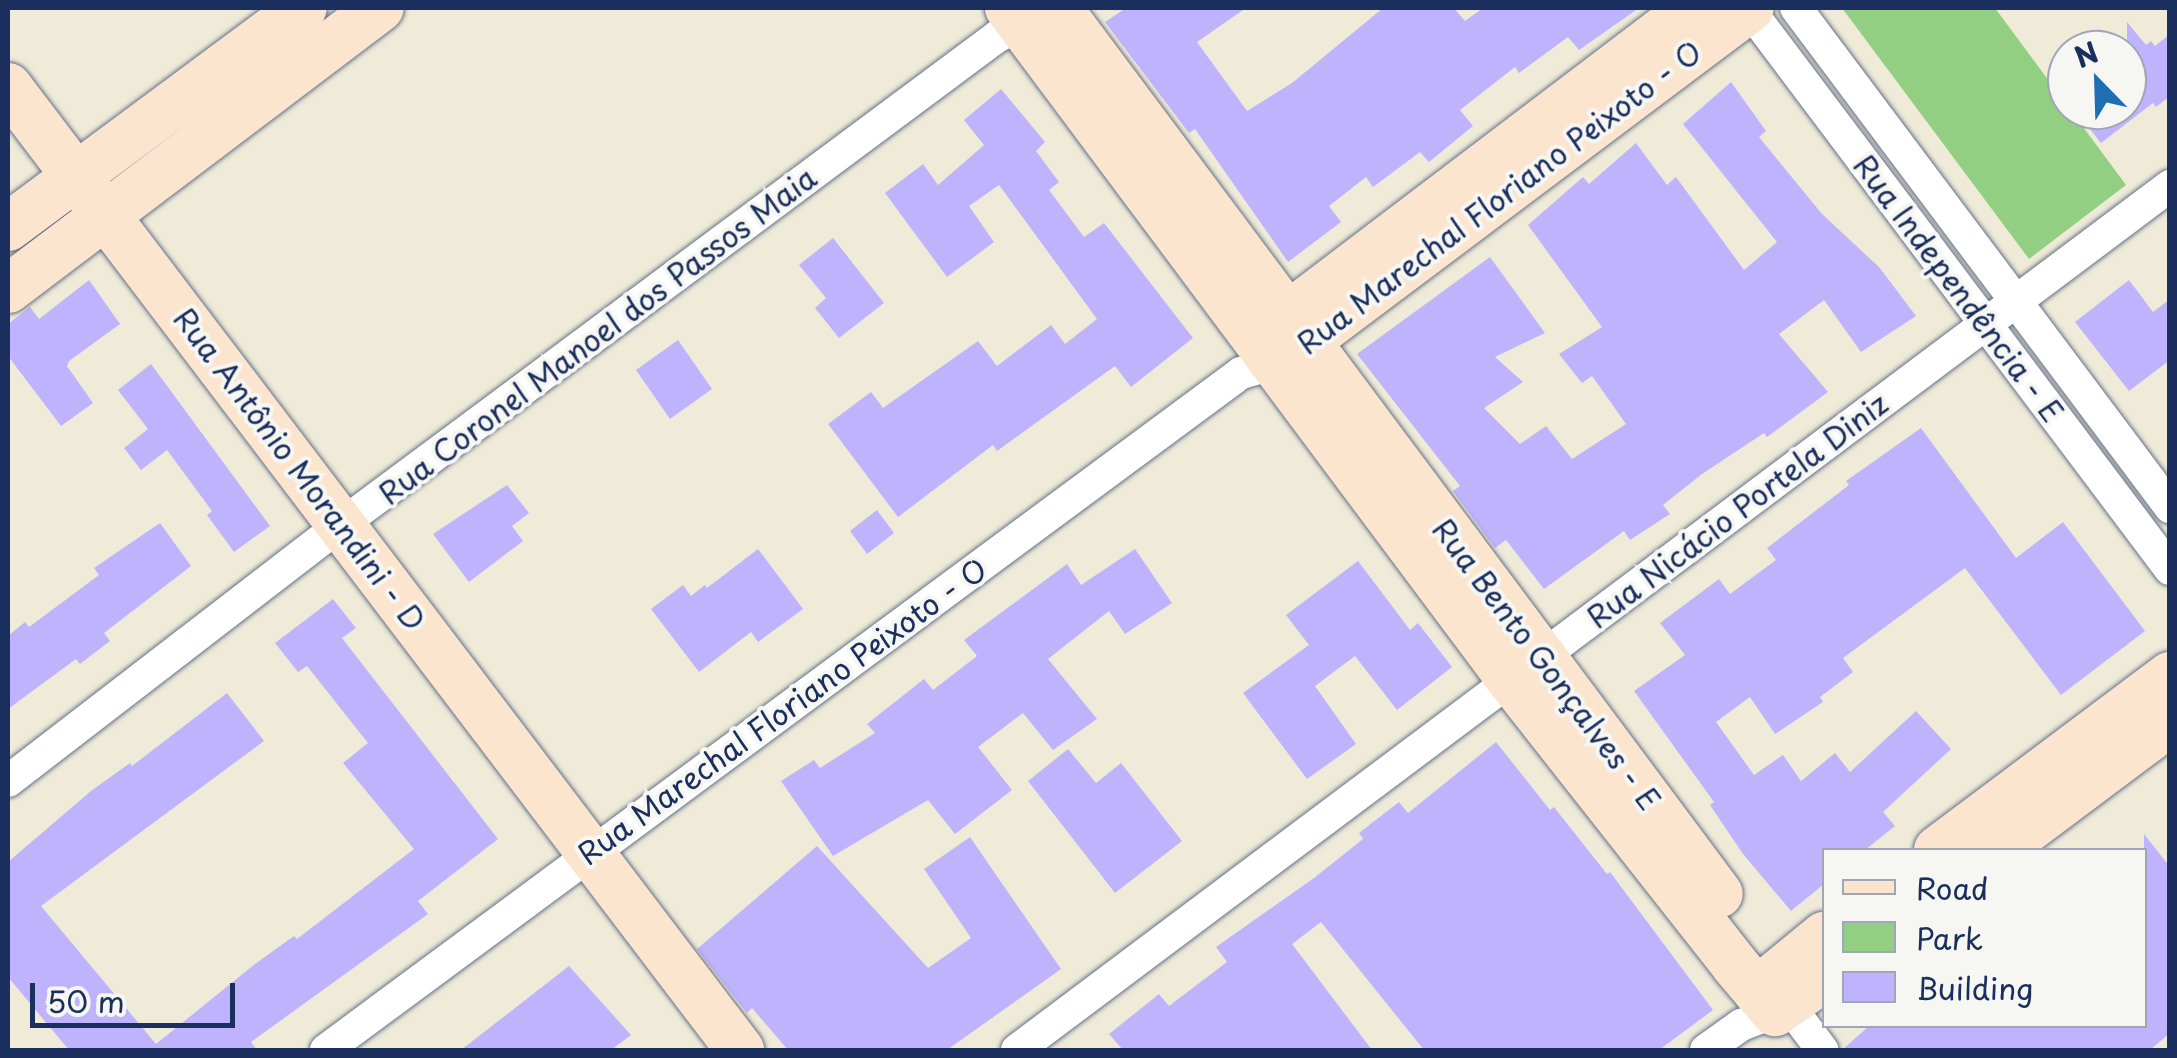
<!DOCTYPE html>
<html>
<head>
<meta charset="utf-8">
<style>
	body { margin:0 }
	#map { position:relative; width:2177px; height:1058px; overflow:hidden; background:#efebd8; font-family:"Playpen Sans",sans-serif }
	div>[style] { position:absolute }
	.green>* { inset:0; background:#93cf83 }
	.building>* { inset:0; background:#c0b3fe }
	.roads { filter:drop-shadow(0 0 2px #657189) drop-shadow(0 0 2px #657189) }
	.street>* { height:32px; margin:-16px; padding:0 16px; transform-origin:16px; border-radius:16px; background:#fff }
	.secondary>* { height:48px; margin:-24px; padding:0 24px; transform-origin:24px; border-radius:24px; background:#fbe5cf }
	span { translate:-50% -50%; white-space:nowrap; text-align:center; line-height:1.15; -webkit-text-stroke:8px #f6f6f2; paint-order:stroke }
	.street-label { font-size:30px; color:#1b2f5e }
	.frame { position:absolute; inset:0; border:10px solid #1b2f5e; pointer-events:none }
	.legend { position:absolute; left:1822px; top:848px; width:325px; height:180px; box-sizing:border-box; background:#f6f6f2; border:2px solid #9ea6b7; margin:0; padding:12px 18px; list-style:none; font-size:30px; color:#1b2f5e }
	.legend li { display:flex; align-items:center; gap:20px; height:50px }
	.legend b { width:50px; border:2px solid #9ea6b7 }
	.north { position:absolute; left:2047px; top:30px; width:100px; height:100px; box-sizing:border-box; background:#f6f6f2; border:2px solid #9ea6b7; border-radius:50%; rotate:337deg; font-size:28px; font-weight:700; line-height:40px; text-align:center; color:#1b2f5e }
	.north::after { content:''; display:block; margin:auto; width:35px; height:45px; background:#1f6fb2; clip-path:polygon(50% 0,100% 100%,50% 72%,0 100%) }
	.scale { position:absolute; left:30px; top:983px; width:205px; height:45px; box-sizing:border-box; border:5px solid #1b2f5e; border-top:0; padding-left:12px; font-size:30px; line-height:35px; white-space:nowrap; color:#1b2f5e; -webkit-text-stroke:8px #f6f6f2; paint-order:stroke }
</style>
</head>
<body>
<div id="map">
	<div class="green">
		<div style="clip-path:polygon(1842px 8px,1995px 8px,2126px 185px,2029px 259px)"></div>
	</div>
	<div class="building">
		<div style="clip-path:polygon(1126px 8px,1246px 8px,1197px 42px,1247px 111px,1292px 83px,1383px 8px,1454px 8px,1465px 21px,1483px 8px,1639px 8px,1579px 50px,1568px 37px,1519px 73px,1515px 67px,1460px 110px,1473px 126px,1429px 162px,1420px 152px,1373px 187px,1366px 177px,1329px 206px,1341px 222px,1288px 262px,1195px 129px,1189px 133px,1105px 22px)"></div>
		<div style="clip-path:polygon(2127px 22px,2146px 45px,2151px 41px,2155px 46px,2170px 34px,2170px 96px,2156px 107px,2153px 103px,2101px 143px,2075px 110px,2127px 110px)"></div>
		<div style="clip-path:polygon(1731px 82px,1766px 131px,1759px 137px,1822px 214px,1879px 267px,1916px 316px,1861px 352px,1824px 300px,1779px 334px,1828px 392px,1767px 437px,1764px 433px,1702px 474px,1663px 505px,1670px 514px,1630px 540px,1624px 531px,1544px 589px,1506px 540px,1495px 548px,1453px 491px,1460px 486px,1357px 354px,1490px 257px,1545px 333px,1495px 357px,1523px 382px,1484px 408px,1520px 444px,1546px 426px,1572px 459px,1626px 424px,1592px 376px,1582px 383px,1559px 354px,1602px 327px,1528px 225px,1583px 177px,1589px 184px,1636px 143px,1667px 185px,1676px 177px,1744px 270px,1777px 242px,1683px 124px)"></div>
		<div style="clip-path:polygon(1001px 89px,1045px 142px,1036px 151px,1059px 182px,1049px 190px,1084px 237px,1104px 223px,1193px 338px,1131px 387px,1115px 366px,997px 451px,993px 445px,898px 517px,828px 424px,871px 392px,883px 408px,978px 341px,997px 366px,1051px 325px,1065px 344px,1097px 319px,999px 185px,969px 206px,994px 242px,947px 277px,885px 193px,923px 164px,938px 185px,984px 145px,964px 120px)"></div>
		<div style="clip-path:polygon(833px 238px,884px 303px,839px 338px,815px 308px,826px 298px,799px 265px)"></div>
		<div style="clip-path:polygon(89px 280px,120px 324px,69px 361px,67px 366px,93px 403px,61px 426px,8px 356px,8px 324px,30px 307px,39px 319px)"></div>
		<div style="clip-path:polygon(2129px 280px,2153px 312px,2170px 299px,2170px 360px,2129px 391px,2075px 322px)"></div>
		<div style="clip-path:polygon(678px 340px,712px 389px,670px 419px,636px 370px)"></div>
		<div style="clip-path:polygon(151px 364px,270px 526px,234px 552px,207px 515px,212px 511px,167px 450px,141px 470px,124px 448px,148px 429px,118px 390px)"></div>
		<div style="clip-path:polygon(1921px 428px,2016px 558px,2063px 522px,2145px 631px,2061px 695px,1965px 568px,1843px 658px,1853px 672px,1820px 697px,1823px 702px,1775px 734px,1750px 697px,1716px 722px,1754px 775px,1783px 755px,1801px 781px,1835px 753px,1850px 772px,1916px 711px,1951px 749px,1883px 812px,1895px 826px,1865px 850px,1824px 850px,1824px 884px,1791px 911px,1743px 854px,1710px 805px,1714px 802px,1634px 691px,1685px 655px,1660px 623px,1719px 579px,1730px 594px,1776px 560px,1767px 548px,1849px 485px,1846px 481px)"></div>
		<div style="clip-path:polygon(507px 485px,529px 513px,512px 526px,523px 541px,469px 582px,433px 534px)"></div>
		<div style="clip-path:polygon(877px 510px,894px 533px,867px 554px,850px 531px)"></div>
		<div style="clip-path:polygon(160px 523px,191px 566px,104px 633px,110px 641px,80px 664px,76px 659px,8px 709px,8px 636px,25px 622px,29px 627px,99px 575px,94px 568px)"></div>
		<div style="clip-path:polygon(758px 549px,803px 609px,758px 642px,751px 632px,699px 672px,651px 609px,683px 585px,691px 596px,705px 585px,707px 588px)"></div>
		<div style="clip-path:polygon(1135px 549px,1172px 603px,1125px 634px,1109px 611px,1048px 659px,1097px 719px,1053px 750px,1023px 713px,978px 747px,1012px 790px,955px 834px,928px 800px,833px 856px,781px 781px,814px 760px,820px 768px,875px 733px,867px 724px,924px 679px,933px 690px,977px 656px,964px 640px,1067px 564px,1081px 585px)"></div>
		<div style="clip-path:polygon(1358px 561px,1410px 630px,1418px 623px,1452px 667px,1397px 710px,1355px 656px,1315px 686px,1356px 744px,1307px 779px,1243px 693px,1309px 645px,1286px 615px)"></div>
		<div style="clip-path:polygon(333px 599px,356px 628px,342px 638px,498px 839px,418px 901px,428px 914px,251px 1042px,257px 1050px,69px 1050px,8px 977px,8px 862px,91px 791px,130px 763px,132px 766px,227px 693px,264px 741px,41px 906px,156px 1044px,255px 964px,294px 936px,297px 939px,414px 849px,343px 763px,368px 743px,307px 666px,298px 672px,275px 643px)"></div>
		<div style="clip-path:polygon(1496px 742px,1550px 810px,1554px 807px,1607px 874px,1610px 872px,1713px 1010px,1659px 1050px,1424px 1050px,1321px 922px,1292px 944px,1372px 1050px,1123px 1050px,1109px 1034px,1159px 994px,1169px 1006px,1227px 962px,1216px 947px,1314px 878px,1363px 839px,1359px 833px,1399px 802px,1408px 813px)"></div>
		<div style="clip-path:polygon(1068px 749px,1096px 783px,1121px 763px,1182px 841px,1115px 893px,1028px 781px)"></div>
		<div style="clip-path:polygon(2144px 834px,2170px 867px,2170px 1033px,2150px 1050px,1842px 1050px,1869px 1026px,2144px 1026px)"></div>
		<div style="clip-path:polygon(970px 837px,1061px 969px,947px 1050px,788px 1050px,752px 1008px,747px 1013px,697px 949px,817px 846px,928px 968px,971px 938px,924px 869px)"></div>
		<div style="clip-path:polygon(569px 966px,631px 1035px,611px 1050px,461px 1050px)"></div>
	</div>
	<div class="roads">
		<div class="street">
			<div style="left:1748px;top:8px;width:702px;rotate:53.05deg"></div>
			<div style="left:1796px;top:8px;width:624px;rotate:53.15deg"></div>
			<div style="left:8px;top:781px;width:421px;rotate:-37.6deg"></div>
			<div style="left:342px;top:524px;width:818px;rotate:-36.65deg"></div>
			<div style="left:998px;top:36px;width:46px;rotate:-26deg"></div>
			<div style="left:1796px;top:997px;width:22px;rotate:82deg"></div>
			<div style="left:1799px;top:1019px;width:39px;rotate:53deg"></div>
			<div style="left:326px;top:1050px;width:1138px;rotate:-36.5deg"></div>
			<div style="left:1241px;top:373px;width:37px;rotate:-16deg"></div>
			<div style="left:1017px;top:1050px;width:1441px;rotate:-36.85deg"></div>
			<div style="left:1706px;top:1050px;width:43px;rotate:-35.5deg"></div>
			<div style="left:1741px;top:1025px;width:36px;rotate:-21deg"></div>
			<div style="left:1775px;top:1012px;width:16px;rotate:15deg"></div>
		</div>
		<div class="secondary">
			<div style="left:1009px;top:8px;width:839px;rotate:53.24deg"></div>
			<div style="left:1511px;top:680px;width:362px;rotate:51.8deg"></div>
			<div style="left:1735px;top:965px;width:62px;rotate:49.6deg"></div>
			<div style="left:1775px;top:1012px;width:60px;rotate:-34.8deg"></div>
			<div style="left:1058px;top:8px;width:1105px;rotate:53.28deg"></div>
			<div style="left:8px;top:87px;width:1210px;rotate:52.76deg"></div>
			<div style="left:8px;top:227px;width:367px;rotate:-36.6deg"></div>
			<div style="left:8px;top:289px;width:466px;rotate:-37.1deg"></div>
			<div style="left:1261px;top:336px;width:542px;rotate:-37.21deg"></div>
			<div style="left:1281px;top:360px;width:586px;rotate:-36.89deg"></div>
			<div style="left:1938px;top:850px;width:290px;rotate:-36.9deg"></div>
			<div style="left:1999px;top:850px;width:214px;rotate:-36.8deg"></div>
			<div style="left:1757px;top:991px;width:87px;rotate:-39.4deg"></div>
		</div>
	</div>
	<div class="street-label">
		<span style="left:1499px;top:197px;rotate:-37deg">Rua Marechal Floriano Peixoto - O</span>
		<span style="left:1959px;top:288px;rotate:53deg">Rua Independência - E</span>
		<span style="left:597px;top:335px;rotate:-37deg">Rua Coronel Manoel dos Passos Maia</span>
		<span style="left:300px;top:469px;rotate:53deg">Rua Antônio Morandini - D</span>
		<span style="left:1737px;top:510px;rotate:-37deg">Rua Nicácio Portela Diniz</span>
		<span style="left:1547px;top:664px;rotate:53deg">Rua Bento Gonçalves - E</span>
		<span style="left:782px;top:711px;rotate:-36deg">Rua Marechal Floriano Peixoto - O</span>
	</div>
	<div class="frame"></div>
	<ul class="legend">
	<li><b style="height:12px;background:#fbe5cf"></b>Road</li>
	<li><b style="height:28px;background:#93cf83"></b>Park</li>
	<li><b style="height:28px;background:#c0b3fe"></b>Building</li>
	</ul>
	<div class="north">N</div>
	<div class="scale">50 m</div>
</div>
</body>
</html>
